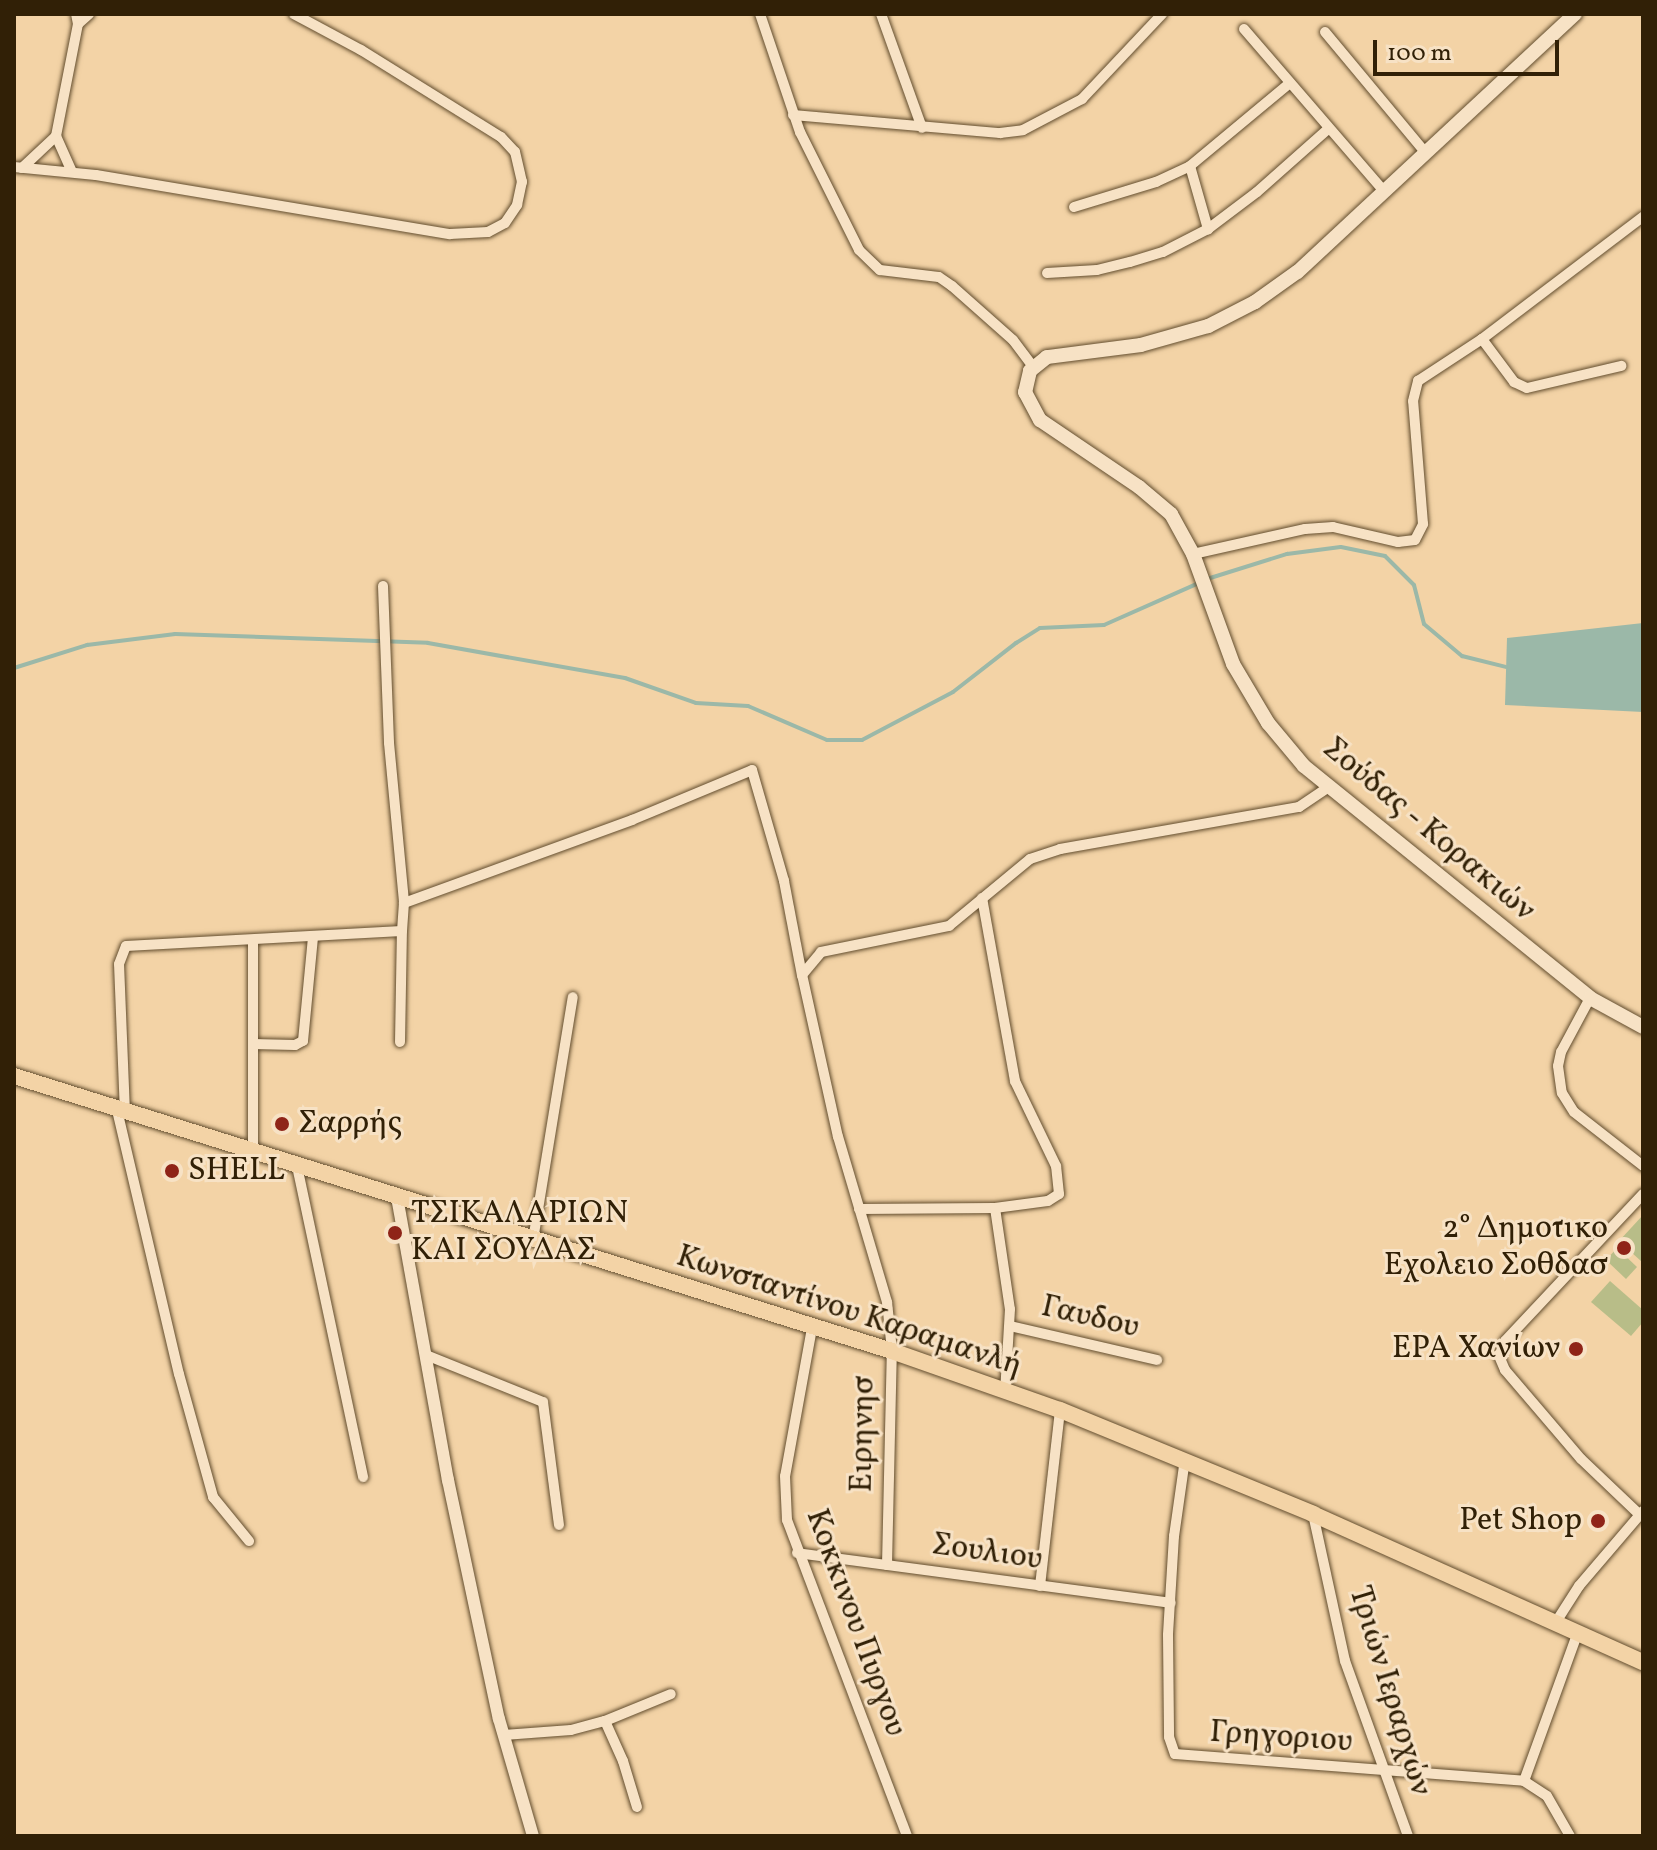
<!DOCTYPE html>
<html>
<head>
<meta charset="utf-8">
<style>
	body { margin:0 }
	#map { position:relative; width:1657px; height:1850px; overflow:hidden; background:#f3d3a6; font-family:Vollkorn,serif }
	div>[style] { position:absolute }
	.green>* { inset:0; background:#b8bd88 }
	.water>* { inset:0; background:#9bb8a8 }
	.stream>* { height:4px; margin:-2px; padding:0 2px; transform-origin:2px; border-radius:2px; background:#9bb8a8 }
	.roads { filter:drop-shadow(0 0 2px #624d2e) drop-shadow(0 0 2px #624d2e) }
	.minor>* { height:10px; margin:-5px; padding:0 5px; transform-origin:5px; border-radius:5px; background:#f7e2c5 }
	.tertiary>* { height:12px; margin:-6px; padding:0 6px; transform-origin:6px; border-radius:6px; background:#f7e2c5 }
	.secondary>* { height:14px; margin:-7px; padding:0 7px; transform-origin:7px; border-radius:7px; background:#f7e2c5 }
	.primary>* { height:16px; margin:-8px; padding:0 8px; transform-origin:8px; border-radius:8px; background:#f3d3a6 }
	.dots>* { width:22px; height:22px; translate:-50% -50%; box-sizing:border-box; border:4px solid #f7e2c5; border-radius:50% }
	span { translate:-50% -50%; white-space:nowrap; text-align:center; line-height:1.15; -webkit-text-stroke:6px #f7e2c5; paint-order:stroke }
	.street-label { font-size:32px; color:#312006 }
	.poi-label { font-size:32px; color:#312006 }
	.left { translate:0 -50%; text-align:left }
	.right { translate:-100% -50%; text-align:right }
	.frame { position:absolute; inset:0; border:16px solid #312006; pointer-events:none }
	.scale { position:absolute; left:1373px; top:40px; width:186px; height:36px; box-sizing:border-box; border:4px solid #312006; border-top:0; padding-left:10px; font-size:24px; line-height:28px; white-space:nowrap; color:#312006; -webkit-text-stroke:6px #f7e2c5; paint-order:stroke }
</style>
</head>
<body>
<div id="map">
	<div class="green">
		<div style="clip-path:polygon(1643px 1215px,1643px 1261px,1642px 1262px,1619px 1241px)"></div>
		<div style="clip-path:polygon(1617px 1248px,1637px 1267px,1626px 1279px,1606px 1260px)"></div>
		<div style="clip-path:polygon(1610px 1281px,1643px 1310px,1643px 1322px,1631px 1336px,1591px 1302px)"></div>
	</div>
	<div class="water">
		<div style="clip-path:polygon(1643px 623px,1643px 712px,1505px 705px,1507px 638px)"></div>
	</div>
	<div class="stream">
		<div style="left:1207px;top:579px;width:84px;rotate:-17.4deg"></div>
		<div style="left:1287px;top:554px;width:54px;rotate:-7.4deg"></div>
		<div style="left:1341px;top:547px;width:45px;rotate:11.6deg"></div>
		<div style="left:1385px;top:556px;width:41px;rotate:45deg"></div>
		<div style="left:1414px;top:585px;width:40px;rotate:75.6deg"></div>
		<div style="left:1424px;top:624px;width:50px;rotate:40.1deg"></div>
		<div style="left:1462px;top:656px;width:45px;rotate:14deg"></div>
		<div style="left:14px;top:668px;width:77px;rotate:-17.5deg"></div>
		<div style="left:87px;top:645px;width:89px;rotate:-7.1deg"></div>
		<div style="left:175px;top:634px;width:253px;rotate:2deg"></div>
		<div style="left:428px;top:643px;width:200px;rotate:10.1deg"></div>
		<div style="left:625px;top:678px;width:75px;rotate:19.4deg"></div>
		<div style="left:696px;top:703px;width:52px;rotate:3.3deg"></div>
		<div style="left:748px;top:706px;width:86px;rotate:23.3deg"></div>
		<div style="left:827px;top:740px;width:35px"></div>
		<div style="left:862px;top:740px;width:103px;rotate:-27.8deg"></div>
		<div style="left:953px;top:692px;width:80px;rotate:-37.9deg"></div>
		<div style="left:1016px;top:643px;width:28px;rotate:-32deg"></div>
		<div style="left:1040px;top:628px;width:64px;rotate:-2.7deg"></div>
		<div style="left:1104px;top:625px;width:104px;rotate:-23.9deg"></div>
	</div>
	<div class="roads">
		<div class="minor">
			<div style="left:760px;top:14px;width:125px;rotate:71.3deg"></div>
			<div style="left:800px;top:132px;width:132px;rotate:63.4deg"></div>
			<div style="left:859px;top:250px;width:29px;rotate:44deg"></div>
			<div style="left:880px;top:270px;width:59px;rotate:6.8deg"></div>
			<div style="left:939px;top:277px;width:16px;rotate:35deg"></div>
			<div style="left:952px;top:286px;width:81px;rotate:41.5deg"></div>
			<div style="left:1013px;top:340px;width:34px;rotate:53deg"></div>
			<div style="left:881px;top:14px;width:121px;rotate:70.2deg"></div>
			<div style="left:78px;top:24px;width:15px;rotate:-42deg"></div>
			<div style="left:1244px;top:29px;width:214px;rotate:49.2deg"></div>
			<div style="left:1325px;top:32px;width:156px;rotate:50.2deg"></div>
			<div style="left:793px;top:115px;width:208px;rotate:5deg"></div>
			<div style="left:1000px;top:133px;width:23px;rotate:-7deg"></div>
			<div style="left:1023px;top:130px;width:67px;rotate:-27.7deg"></div>
			<div style="left:1082px;top:99px;width:117px;rotate:-46.7deg"></div>
			<div style="left:56px;top:136px;width:39px;rotate:66deg"></div>
			<div style="left:1190px;top:166px;width:66px;rotate:74.1deg"></div>
			<div style="left:14px;top:167px;width:82px;rotate:5.6deg"></div>
			<div style="left:96px;top:175px;width:359px;rotate:9.5deg"></div>
			<div style="left:450px;top:234px;width:38px;rotate:-3deg"></div>
			<div style="left:488px;top:232px;width:19px;rotate:-28deg"></div>
			<div style="left:505px;top:223px;width:22px;rotate:-56deg"></div>
			<div style="left:517px;top:205px;width:24px;rotate:-78deg"></div>
			<div style="left:522px;top:182px;width:31px;rotate:-103deg"></div>
			<div style="left:515px;top:152px;width:21px;rotate:-133deg"></div>
			<div style="left:501px;top:137px;width:165px;rotate:-148.1deg"></div>
			<div style="left:361px;top:50px;width:76px;rotate:-151.8deg"></div>
			<div style="left:22px;top:168px;width:47px;rotate:-43.3deg"></div>
			<div style="left:56px;top:136px;width:114px;rotate:-78.9deg"></div>
			<div style="left:78px;top:24px;width:10px;rotate:-101deg"></div>
			<div style="left:1074px;top:207px;width:86px;rotate:-17deg"></div>
			<div style="left:1156px;top:182px;width:38px;rotate:-25deg"></div>
			<div style="left:1190px;top:166px;width:130px;rotate:-39.7deg"></div>
			<div style="left:1047px;top:273px;width:50px;rotate:-3.4deg"></div>
			<div style="left:1097px;top:270px;width:34px;rotate:-14deg"></div>
			<div style="left:1130px;top:262px;width:34px;rotate:-17deg"></div>
			<div style="left:1163px;top:252px;width:51px;rotate:-27.1deg"></div>
			<div style="left:1208px;top:229px;width:61px;rotate:-37.1deg"></div>
			<div style="left:1257px;top:192px;width:95px;rotate:-41.6deg"></div>
			<div style="left:1482px;top:339px;width:54px;rotate:53.3deg"></div>
			<div style="left:1514px;top:382px;width:14px;rotate:25deg"></div>
			<div style="left:1527px;top:388px;width:97px;rotate:-13.2deg"></div>
			<div style="left:1193px;top:554px;width:115px;rotate:-12.6deg"></div>
			<div style="left:1305px;top:529px;width:28px;rotate:-4deg"></div>
			<div style="left:1333px;top:527px;width:67px;rotate:13deg"></div>
			<div style="left:1398px;top:542px;width:17px;rotate:-7deg"></div>
			<div style="left:1415px;top:540px;width:18px;rotate:-63deg"></div>
			<div style="left:1423px;top:524px;width:123px;rotate:-94.6deg"></div>
			<div style="left:1413px;top:401px;width:21px;rotate:-76deg"></div>
			<div style="left:1418px;top:381px;width:77px;rotate:-33.3deg"></div>
			<div style="left:1482px;top:339px;width:202px;rotate:-37.2deg"></div>
			<div style="left:383px;top:586px;width:157px;rotate:87.8deg"></div>
			<div style="left:389px;top:743px;width:161px;rotate:84.6deg"></div>
			<div style="left:253px;top:942px;width:212px;rotate:90deg"></div>
			<div style="left:1590px;top:998px;width:61px;rotate:118.2deg"></div>
			<div style="left:1561px;top:1052px;width:14px;rotate:102deg"></div>
			<div style="left:1558px;top:1066px;width:27px;rotate:82deg"></div>
			<div style="left:1562px;top:1093px;width:22px;rotate:58deg"></div>
			<div style="left:1574px;top:1112px;width:88px;rotate:38deg"></div>
			<div style="left:400px;top:1042px;width:111px;rotate:-89deg"></div>
			<div style="left:253px;top:1044px;width:42px;rotate:1.4deg"></div>
			<div style="left:295px;top:1045px;width:9px;rotate:-27deg"></div>
			<div style="left:303px;top:1041px;width:103px;rotate:-84.5deg"></div>
			<div style="left:117px;top:1110px;width:271px;rotate:76.8deg"></div>
			<div style="left:179px;top:1374px;width:128px;rotate:74.5deg"></div>
			<div style="left:213px;top:1497px;width:57px;rotate:50.7deg"></div>
			<div style="left:125px;top:1113px;width:149px;rotate:-92.3deg"></div>
			<div style="left:119px;top:964px;width:19px;rotate:-69deg"></div>
			<div style="left:126px;top:946px;width:276px;rotate:-3.1deg"></div>
			<div style="left:402px;top:931px;width:28px;rotate:-86deg"></div>
			<div style="left:404px;top:903px;width:243px;rotate:-20deg"></div>
			<div style="left:632px;top:820px;width:130px;rotate:-22.6deg"></div>
			<div style="left:752px;top:770px;width:116px;rotate:73.9deg"></div>
			<div style="left:784px;top:881px;width:96px;rotate:79.2deg"></div>
			<div style="left:297px;top:1166px;width:318px;rotate:78deg"></div>
			<div style="left:995px;top:1208px;width:102px;rotate:81.6deg"></div>
			<div style="left:1010px;top:1309px;width:83px;rotate:93.4deg"></div>
			<div style="left:859px;top:1209px;width:136px;rotate:-0.4deg"></div>
			<div style="left:995px;top:1208px;width:53px;rotate:-7.5deg"></div>
			<div style="left:1048px;top:1201px;width:13px;rotate:-32deg"></div>
			<div style="left:1059px;top:1194px;width:28px;rotate:-96deg"></div>
			<div style="left:1056px;top:1166px;width:94px;rotate:-115.8deg"></div>
			<div style="left:1015px;top:1081px;width:186px;rotate:-100.2deg"></div>
			<div style="left:533px;top:1240px;width:246px;rotate:-80.7deg"></div>
			<div style="left:1010px;top:1326px;width:151px;rotate:13deg"></div>
			<div style="left:812px;top:1328px;width:150px;rotate:100.3deg"></div>
			<div style="left:785px;top:1476px;width:44px;rotate:87.4deg"></div>
			<div style="left:787px;top:1520px;width:338px;rotate:69.2deg"></div>
			<div style="left:426px;top:1355px;width:126px;rotate:21.9deg"></div>
			<div style="left:543px;top:1402px;width:124px;rotate:82.6deg"></div>
			<div style="left:1185px;top:1459px;width:78px;rotate:98.1deg"></div>
			<div style="left:1174px;top:1536px;width:99px;rotate:93.5deg"></div>
			<div style="left:1168px;top:1635px;width:102px;rotate:89.4deg"></div>
			<div style="left:1169px;top:1737px;width:18px;rotate:71deg"></div>
			<div style="left:1175px;top:1754px;width:350px;rotate:4.4deg"></div>
			<div style="left:1524px;top:1781px;width:27px;rotate:33deg"></div>
			<div style="left:1547px;top:1796px;width:46px;rotate:60.1deg"></div>
			<div style="left:1313px;top:1514px;width:150px;rotate:77.7deg"></div>
			<div style="left:1345px;top:1661px;width:186px;rotate:70.2deg"></div>
			<div style="left:1640px;top:1515px;width:81px;rotate:-136.5deg"></div>
			<div style="left:1581px;top:1459px;width:117px;rotate:-130.5deg"></div>
			<div style="left:1505px;top:1370px;width:15px;rotate:-113deg"></div>
			<div style="left:1499px;top:1356px;width:16px;rotate:-68deg"></div>
			<div style="left:1505px;top:1341px;width:202px;rotate:-46.8deg"></div>
			<div style="left:797px;top:1553px;width:377px;rotate:7.6deg"></div>
			<div style="left:887px;top:1565px;width:214px;rotate:-88.7deg"></div>
			<div style="left:892px;top:1351px;width:49px;rotate:-95.8deg"></div>
			<div style="left:887px;top:1302px;width:172px;rotate:-106.5deg"></div>
			<div style="left:838px;top:1137px;width:166px;rotate:-102.5deg"></div>
			<div style="left:802px;top:975px;width:30px;rotate:-50deg"></div>
			<div style="left:821px;top:952px;width:131px;rotate:-11.5deg"></div>
			<div style="left:949px;top:926px;width:105px;rotate:-39.6deg"></div>
			<div style="left:1030px;top:859px;width:32px;rotate:-18deg"></div>
			<div style="left:1060px;top:849px;width:243px;rotate:-10deg"></div>
			<div style="left:1299px;top:807px;width:34px;rotate:-34deg"></div>
			<div style="left:1040px;top:1586px;width:177px;rotate:-83.5deg"></div>
			<div style="left:1556px;top:1622px;width:43px;rotate:-57.4deg"></div>
			<div style="left:1579px;top:1586px;width:99px;rotate:-49.5deg"></div>
			<div style="left:605px;top:1721px;width:44px;rotate:65.8deg"></div>
			<div style="left:623px;top:1761px;width:48px;rotate:73.1deg"></div>
			<div style="left:504px;top:1735px;width:67px;rotate:-4.3deg"></div>
			<div style="left:571px;top:1730px;width:35px;rotate:-15deg"></div>
			<div style="left:605px;top:1721px;width:71px;rotate:-22.2deg"></div>
			<div style="left:1524px;top:1781px;width:158px;rotate:-70.1deg"></div>
		</div>
		<div class="tertiary">
			<div style="left:397px;top:1197px;width:288px;rotate:79.8deg"></div>
			<div style="left:448px;top:1480px;width:244px;rotate:78deg"></div>
			<div style="left:499px;top:1719px;width:122px;rotate:73.8deg"></div>
		</div>
		<div class="secondary">
			<div style="left:1575px;top:14px;width:379px;rotate:137.1deg"></div>
			<div style="left:1297px;top:272px;width:52px;rotate:144.5deg"></div>
			<div style="left:1255px;top:302px;width:53px;rotate:152.9deg"></div>
			<div style="left:1208px;top:326px;width:70px;rotate:164.2deg"></div>
			<div style="left:1141px;top:345px;width:95px;rotate:172.7deg"></div>
			<div style="left:1047px;top:357px;width:22px;rotate:141deg"></div>
			<div style="left:1030px;top:371px;width:22px;rotate:103deg"></div>
			<div style="left:1025px;top:392px;width:32px;rotate:62deg"></div>
			<div style="left:1040px;top:420px;width:120px;rotate:34.1deg"></div>
			<div style="left:1139px;top:487px;width:42px;rotate:40.2deg"></div>
			<div style="left:1171px;top:514px;width:46px;rotate:61.2deg"></div>
			<div style="left:1193px;top:554px;width:117px;rotate:70deg"></div>
			<div style="left:1233px;top:664px;width:69px;rotate:59.3deg"></div>
			<div style="left:1268px;top:723px;width:56px;rotate:50.1deg"></div>
			<div style="left:1304px;top:766px;width:368px;rotate:39deg"></div>
			<div style="left:1590px;top:998px;width:60px;rotate:28.7deg"></div>
		</div>
		<div class="primary">
			<div style="left:14px;top:1076px;width:920px;rotate:17.39deg"></div>
			<div style="left:892px;top:1351px;width:178px;rotate:19.4deg"></div>
			<div style="left:1060px;top:1410px;width:274px;rotate:22.3deg"></div>
			<div style="left:1313px;top:1514px;width:362px;rotate:24.2deg"></div>
		</div>
	</div>
	<div class="dots">
		<div style="left:282px;top:1124px;background:#8f2418"></div>
		<div style="left:172px;top:1171px;background:#8f2418"></div>
		<div style="left:395px;top:1233px;background:#8f2418"></div>
		<div style="left:1624px;top:1248px;background:#8f2418"></div>
		<div style="left:1576px;top:1349px;background:#8f2418"></div>
		<div style="left:1598px;top:1521px;background:#8f2418"></div>
	</div>
	<div class="street-label">
		<span style="left:1428px;top:830px;rotate:40deg">Σούδας - Κορακιών</span>
		<span style="left:849px;top:1312px;rotate:18deg">Κωνσταντίνου Καραμανλή</span>
		<span style="left:1090px;top:1318px;rotate:13deg">Γαυδου</span>
		<span style="left:864px;top:1434px;rotate:-89deg">Ειρηνησ</span>
		<span style="left:987px;top:1553px;rotate:8deg">Σουλιου</span>
		<span style="left:855px;top:1623px;rotate:70deg">Κοκκινου Πυργου</span>
		<span style="left:1389px;top:1691px;rotate:73deg">Τριών Ιεραρχών</span>
		<span style="left:1281px;top:1738px;rotate:4deg">Γρηγοριου</span>
	</div>
	<div class="poi-label">
		<span class="left" style="left:298px;top:1124px">Σαρρής</span>
		<span class="left" style="left:188px;top:1171px">SHELL</span>
		<span class="left" style="left:411px;top:1233px">ΤΣΙΚΑΛΑΡΙΩΝ<br>ΚΑΙ ΣΟΥΔΑΣ</span>
		<span class="right" style="left:1608px;top:1248px">2° Δημοτικο<br>Εχολειο Σοθδασ</span>
		<span class="right" style="left:1560px;top:1349px">ΕΡΑ Χανίων</span>
		<span class="right" style="left:1582px;top:1521px">Pet Shop</span>
	</div>
	<div class="frame"></div>
	<div class="scale">100 m</div>
</div>
</body>
</html>
